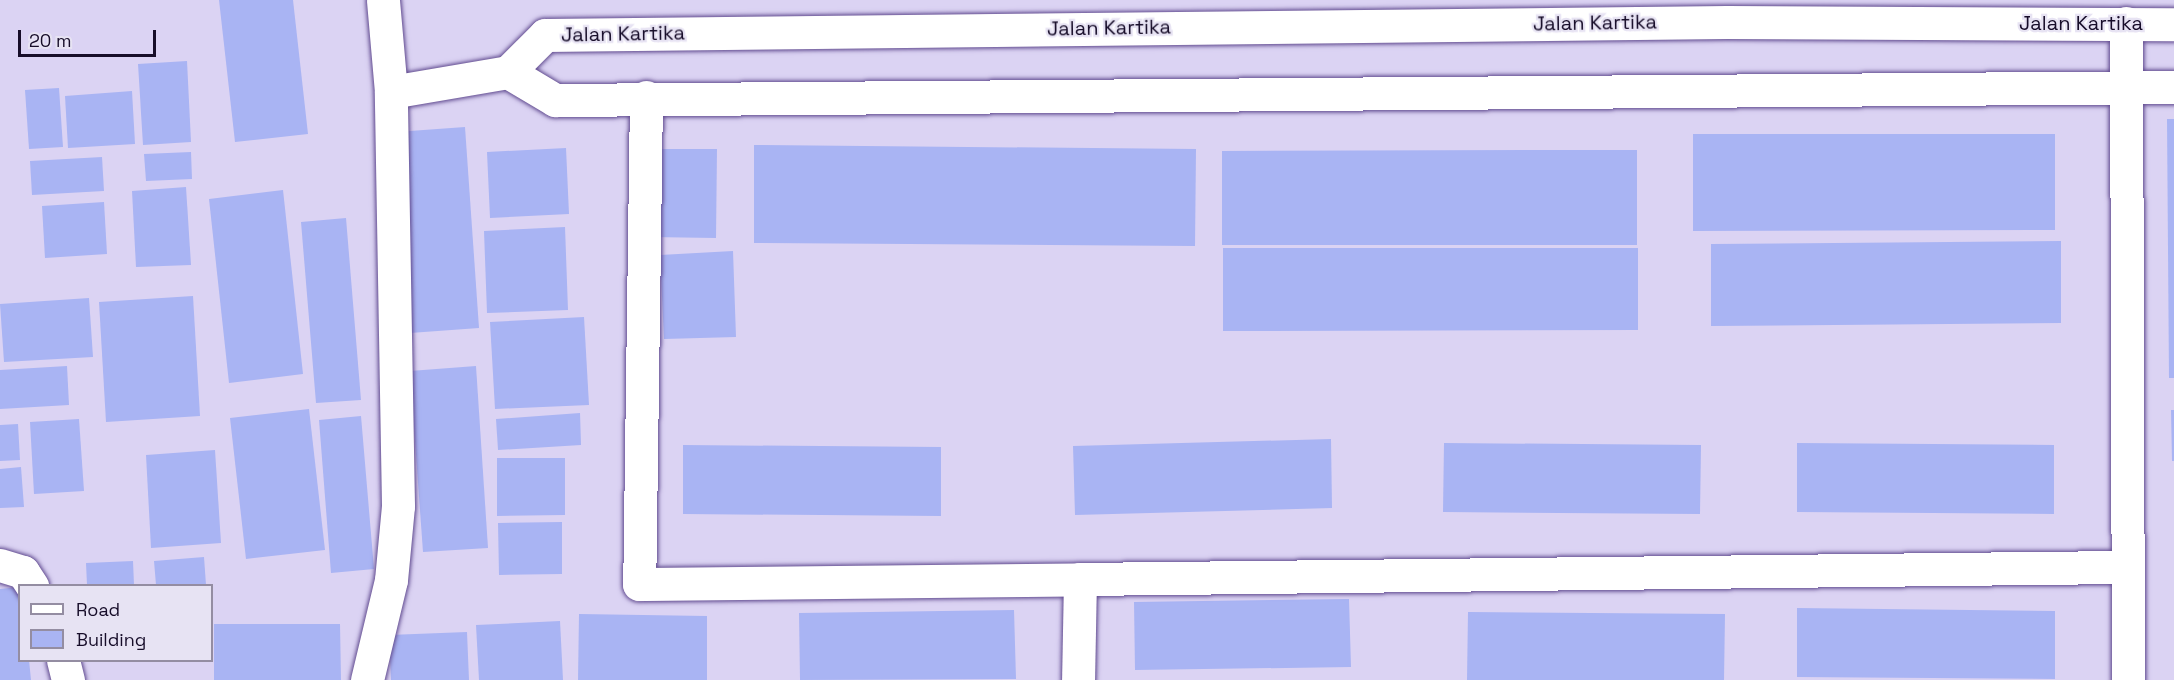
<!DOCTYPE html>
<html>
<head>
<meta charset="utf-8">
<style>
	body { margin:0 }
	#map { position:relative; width:2174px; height:680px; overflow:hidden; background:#dbd3f3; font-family:"Space Grotesk",sans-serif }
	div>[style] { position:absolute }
	.building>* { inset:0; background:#a9b4f3 }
	.roads { filter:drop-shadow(0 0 2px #614b90) drop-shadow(0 0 2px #614b90) }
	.minor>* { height:33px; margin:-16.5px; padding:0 16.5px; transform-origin:16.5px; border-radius:16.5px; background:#fff }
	span { translate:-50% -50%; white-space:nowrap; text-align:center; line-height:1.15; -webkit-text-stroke:4.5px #e7e3f3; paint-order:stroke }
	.street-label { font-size:20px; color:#170d29 }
	.legend { position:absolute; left:18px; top:584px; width:195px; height:78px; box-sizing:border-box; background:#e7e3f3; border:2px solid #948da2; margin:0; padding:8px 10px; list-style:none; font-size:18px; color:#170d29 }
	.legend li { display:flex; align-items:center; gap:12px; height:30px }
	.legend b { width:30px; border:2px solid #948da2 }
	.scale { position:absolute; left:18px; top:30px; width:138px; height:27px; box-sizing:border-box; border:3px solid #170d29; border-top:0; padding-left:8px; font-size:18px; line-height:21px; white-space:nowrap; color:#170d29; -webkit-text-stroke:4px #e7e3f3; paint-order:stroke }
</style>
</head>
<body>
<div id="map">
	<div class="building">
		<div style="clip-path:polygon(219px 0,293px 0,308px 134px,235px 142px)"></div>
		<div style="clip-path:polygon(187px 61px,191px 142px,143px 145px,138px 64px)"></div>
		<div style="clip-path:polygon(59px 88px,63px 147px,29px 149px,25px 90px)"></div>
		<div style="clip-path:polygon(132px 91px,135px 144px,68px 148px,65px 96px)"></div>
		<div style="clip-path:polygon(2167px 119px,2174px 119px,2174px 378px,2169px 378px)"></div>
		<div style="clip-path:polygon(465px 127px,479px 328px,410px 333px,396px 132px)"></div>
		<div style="clip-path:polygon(1693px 134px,2055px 134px,2055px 230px,1693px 231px)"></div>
		<div style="clip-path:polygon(754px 145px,1196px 149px,1195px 246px,754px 243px)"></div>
		<div style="clip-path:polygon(566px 148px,569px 214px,490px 218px,487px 152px)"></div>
		<div style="clip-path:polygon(651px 149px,717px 149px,716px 238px,650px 237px)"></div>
		<div style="clip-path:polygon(1555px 150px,1637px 150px,1637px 245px,1222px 245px,1222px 151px)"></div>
		<div style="clip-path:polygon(191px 152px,192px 179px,146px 181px,144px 154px)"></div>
		<div style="clip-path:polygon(102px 157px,104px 191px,32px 195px,30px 161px)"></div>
		<div style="clip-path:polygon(186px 187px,191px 265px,136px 267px,132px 191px)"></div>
		<div style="clip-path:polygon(283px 190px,303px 374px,229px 383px,209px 199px)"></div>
		<div style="clip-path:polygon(104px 202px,107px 254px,45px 258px,42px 206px)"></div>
		<div style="clip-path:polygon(346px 218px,361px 400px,316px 403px,301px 222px)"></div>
		<div style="clip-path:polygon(565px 227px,568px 310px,487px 313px,484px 231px)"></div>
		<div style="clip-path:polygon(2061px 241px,2061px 323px,1711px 326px,1711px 244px)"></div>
		<div style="clip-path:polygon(1223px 248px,1638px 248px,1638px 330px,1223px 331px)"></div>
		<div style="clip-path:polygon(733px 251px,736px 337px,664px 339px,660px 255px)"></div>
		<div style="clip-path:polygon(193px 296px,200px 416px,106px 422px,99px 302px)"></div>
		<div style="clip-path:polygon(89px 298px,93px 357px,4px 362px,0 304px)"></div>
		<div style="clip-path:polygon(584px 317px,589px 405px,495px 409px,490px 322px)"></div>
		<div style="clip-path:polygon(67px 366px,69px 405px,0 409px,0 370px)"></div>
		<div style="clip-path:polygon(476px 366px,488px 548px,423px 552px,410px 371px)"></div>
		<div style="clip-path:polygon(309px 409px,325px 550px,246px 559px,230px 418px)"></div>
		<div style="clip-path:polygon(2171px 410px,2174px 410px,2174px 461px,2172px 461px)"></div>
		<div style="clip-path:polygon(580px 413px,581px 445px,498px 450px,496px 419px)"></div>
		<div style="clip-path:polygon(361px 416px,374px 569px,331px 573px,319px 420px)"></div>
		<div style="clip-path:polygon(79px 419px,84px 491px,34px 494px,30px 422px)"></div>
		<div style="clip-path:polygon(18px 424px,20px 460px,0 461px,0 425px)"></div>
		<div style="clip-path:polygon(1331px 439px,1332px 508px,1075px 515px,1073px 446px)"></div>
		<div style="clip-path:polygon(1444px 443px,1701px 445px,1700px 514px,1443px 512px)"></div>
		<div style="clip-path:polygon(1797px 443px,2054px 445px,2054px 514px,1797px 512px)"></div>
		<div style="clip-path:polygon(683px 445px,941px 447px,941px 516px,683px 514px)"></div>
		<div style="clip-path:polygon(215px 450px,221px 543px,151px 548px,146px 455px)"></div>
		<div style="clip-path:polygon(497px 458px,565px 458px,565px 515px,497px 516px)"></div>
		<div style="clip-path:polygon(21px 467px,24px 507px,0 508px,0 469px)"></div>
		<div style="clip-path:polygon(562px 522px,562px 574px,499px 575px,498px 523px)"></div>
		<div style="clip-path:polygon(204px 557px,206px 585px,156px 585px,154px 561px)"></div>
		<div style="clip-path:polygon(133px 561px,134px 585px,87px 585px,86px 563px)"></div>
		<div style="clip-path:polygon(19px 587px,20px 660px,29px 660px,31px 680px,0 680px,0 589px)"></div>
		<div style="clip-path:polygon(1349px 599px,1351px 667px,1135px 670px,1134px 602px)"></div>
		<div style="clip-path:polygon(1797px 608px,2055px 611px,2055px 679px,1797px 677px)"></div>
		<div style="clip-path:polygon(1014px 610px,1016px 679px,800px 680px,799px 613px)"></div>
		<div style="clip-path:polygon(1468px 612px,1725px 614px,1724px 680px,1467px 680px)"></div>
		<div style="clip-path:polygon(579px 614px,707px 616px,707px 680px,578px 680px)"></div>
		<div style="clip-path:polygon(560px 621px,563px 680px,479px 680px,476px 625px)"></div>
		<div style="clip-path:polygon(214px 624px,340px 624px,341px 680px,214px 680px)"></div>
		<div style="clip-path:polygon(467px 632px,469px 680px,391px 680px,389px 635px)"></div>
	</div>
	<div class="roads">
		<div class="minor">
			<div style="left:2126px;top:23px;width:657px;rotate:89.83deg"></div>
			<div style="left:508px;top:72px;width:52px;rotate:-45deg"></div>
			<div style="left:545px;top:35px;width:1182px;rotate:-0.63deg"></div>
			<div style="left:1727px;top:22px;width:447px;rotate:0.3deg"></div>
			<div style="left:508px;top:72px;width:55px;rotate:30.8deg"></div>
			<div style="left:555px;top:100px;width:1619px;rotate:-0.46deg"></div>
			<div style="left:391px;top:92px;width:119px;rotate:-9.7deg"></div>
			<div style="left:646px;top:97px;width:487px;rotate:90.8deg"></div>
			<div style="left:639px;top:584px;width:441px;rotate:-0.6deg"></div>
			<div style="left:1080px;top:579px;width:101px;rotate:91.1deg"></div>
			<div style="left:0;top:565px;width:24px;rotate:17deg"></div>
			<div style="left:23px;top:572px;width:17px;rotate:57deg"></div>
			<div style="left:1080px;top:579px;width:1047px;rotate:-0.66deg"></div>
			<div style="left:63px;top:660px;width:21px;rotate:76deg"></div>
			<div style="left:367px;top:680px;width:103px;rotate:-76.5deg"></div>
			<div style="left:391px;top:580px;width:74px;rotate:-84.6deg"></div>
			<div style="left:398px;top:506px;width:414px;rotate:-91deg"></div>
			<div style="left:391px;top:92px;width:92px;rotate:-95deg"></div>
		</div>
	</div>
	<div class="street-label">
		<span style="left:1595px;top:23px;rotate:-1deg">Jalan Kartika</span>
		<span style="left:2081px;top:23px">Jalan Kartika</span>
		<span style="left:1109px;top:28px;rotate:-1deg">Jalan Kartika</span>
		<span style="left:623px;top:34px;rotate:-1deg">Jalan Kartika</span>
	</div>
	<ul class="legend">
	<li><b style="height:8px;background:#fff"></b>Road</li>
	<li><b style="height:16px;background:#a9b4f3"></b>Building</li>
	</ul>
	<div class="scale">20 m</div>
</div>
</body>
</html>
